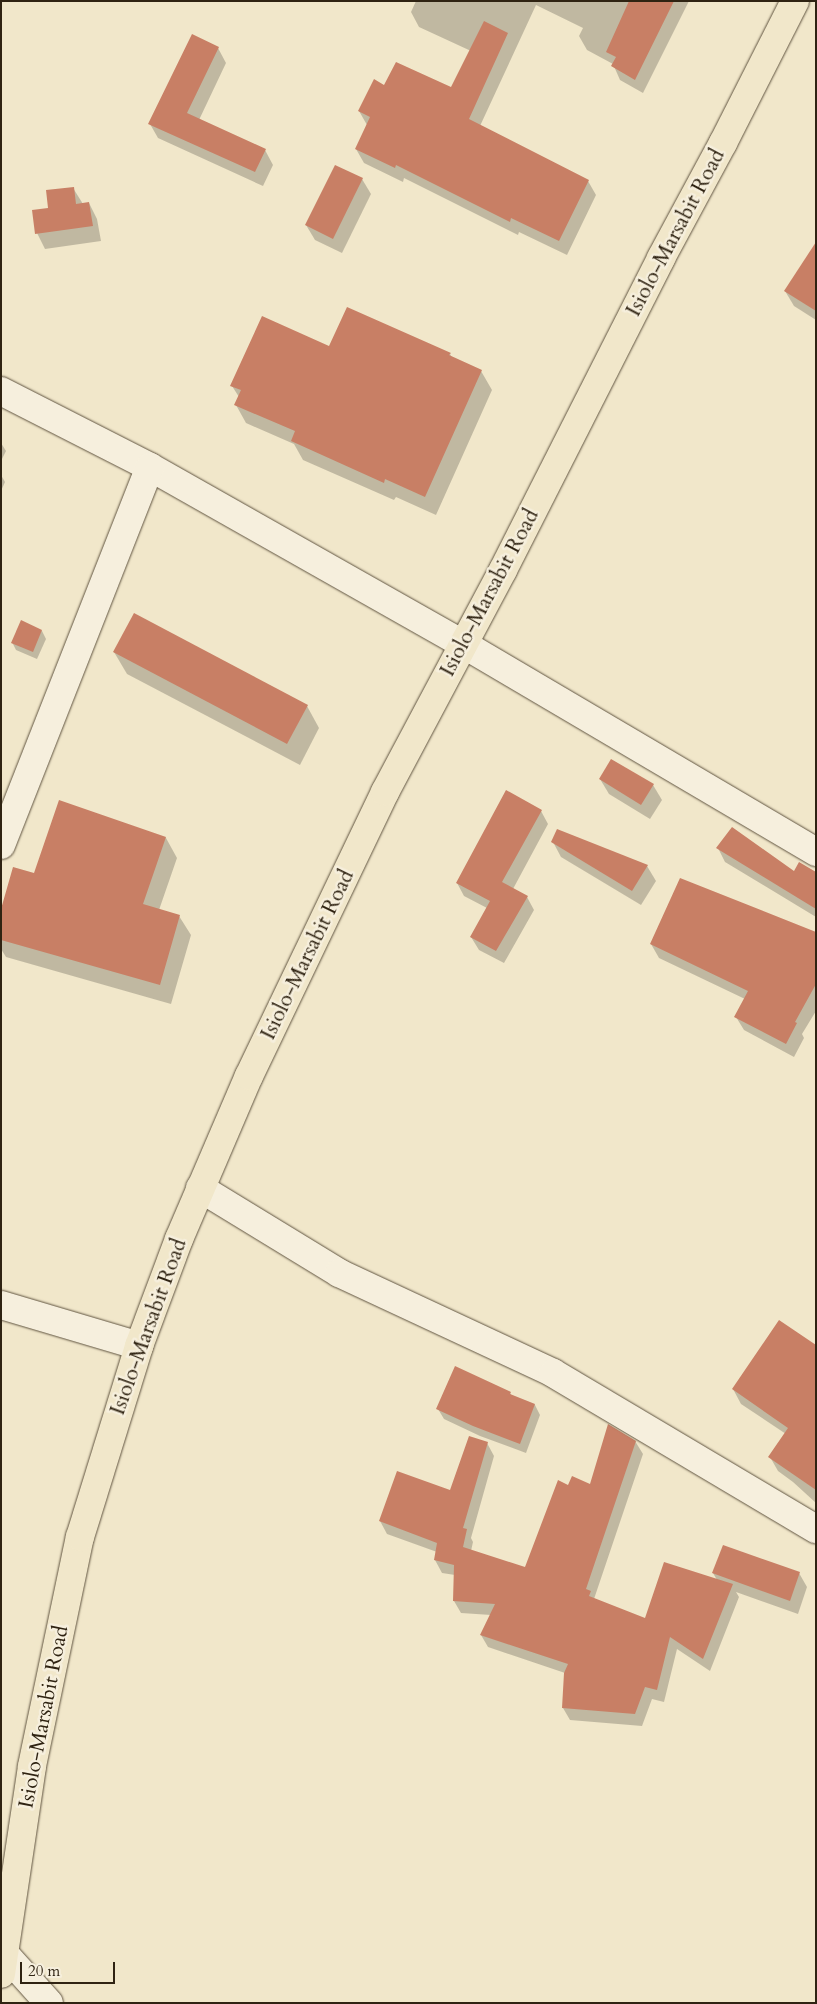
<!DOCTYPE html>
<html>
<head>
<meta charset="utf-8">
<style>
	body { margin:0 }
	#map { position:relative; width:817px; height:2004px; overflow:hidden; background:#f1e7ca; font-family:Cardo,serif }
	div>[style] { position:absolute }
	.shadow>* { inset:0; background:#0003 }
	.building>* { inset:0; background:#c87f65 }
	.roads { filter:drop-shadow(0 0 1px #605440) drop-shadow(0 0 1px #605440) }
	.street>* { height:28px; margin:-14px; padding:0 14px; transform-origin:14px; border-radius:14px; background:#f6efdd }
	.highway>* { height:28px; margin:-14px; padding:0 14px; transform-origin:14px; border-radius:14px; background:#f1e7ca }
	span { translate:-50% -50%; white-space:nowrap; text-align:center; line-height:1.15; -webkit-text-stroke:5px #f6efdd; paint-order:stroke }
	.street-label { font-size:21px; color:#2f2312 }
	.frame { position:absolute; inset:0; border:2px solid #2f2312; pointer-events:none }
	.scale { position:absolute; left:20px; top:1962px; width:95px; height:22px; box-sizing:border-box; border:2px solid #2f2312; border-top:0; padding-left:6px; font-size:15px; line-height:18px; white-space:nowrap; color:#2f2312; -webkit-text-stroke:4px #f6efdd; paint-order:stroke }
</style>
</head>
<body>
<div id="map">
	<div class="shadow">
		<div style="clip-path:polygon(416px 1px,689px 1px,643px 93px,620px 80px,613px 64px,587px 50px,579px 36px,583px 28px,536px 5px,480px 126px,588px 181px,596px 195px,567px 255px,519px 232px,518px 235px,404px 178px,403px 182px,364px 163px,356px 149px,367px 125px,359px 111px,385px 86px,451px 89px,471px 51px,419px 27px,411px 12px)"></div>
		<div style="clip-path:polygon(218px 48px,226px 63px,199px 120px,265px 150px,273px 165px,263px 186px,158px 138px,150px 124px)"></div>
		<div style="clip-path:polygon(362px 179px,371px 194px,342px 253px,315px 240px,306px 225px)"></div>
		<div style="clip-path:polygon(73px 188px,83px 204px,89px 203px,97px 219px,101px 241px,45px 249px,37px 233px,50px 209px)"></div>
		<div style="clip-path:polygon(816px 273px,816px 320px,794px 306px,785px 291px)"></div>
		<div style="clip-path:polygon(450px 354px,452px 358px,481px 371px,492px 390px,436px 515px,396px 497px,394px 500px,303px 460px,294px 444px,246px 423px,236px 405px,239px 397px,232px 386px)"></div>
		<div style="clip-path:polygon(1px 443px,6px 451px,1px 461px)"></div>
		<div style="clip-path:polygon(1px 475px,5px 482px,1px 491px)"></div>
		<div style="clip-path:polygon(22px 622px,42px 631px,46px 639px,37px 659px,16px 650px,12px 642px)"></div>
		<div style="clip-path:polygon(114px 652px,307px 706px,319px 728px,300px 765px,127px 674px)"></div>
		<div style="clip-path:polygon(612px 760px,653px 785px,662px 800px,650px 819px,609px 794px,600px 779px)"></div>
		<div style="clip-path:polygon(541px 811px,548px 824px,513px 889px,527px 897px,534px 910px,504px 963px,479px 950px,471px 937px,487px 908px,464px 896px,457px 883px)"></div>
		<div style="clip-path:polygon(558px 831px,647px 866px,656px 881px,641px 905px,561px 857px,553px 842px)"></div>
		<div style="clip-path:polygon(166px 838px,177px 858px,159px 910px,179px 916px,191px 935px,171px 1004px,6px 957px,1px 949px,1px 913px,34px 874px)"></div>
		<div style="clip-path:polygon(718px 848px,795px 873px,816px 873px,816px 917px,725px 862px)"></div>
		<div style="clip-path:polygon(816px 933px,816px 1011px,802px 1034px,804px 1038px,794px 1057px,744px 1030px,736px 1017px,745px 999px,659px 958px,651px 944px)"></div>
		<div style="clip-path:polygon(816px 1346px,816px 1503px,793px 1482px,778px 1471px,770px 1457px,786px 1434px,741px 1404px,733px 1389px)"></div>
		<div style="clip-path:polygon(510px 1393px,512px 1396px,535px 1405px,540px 1415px,526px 1453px,480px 1436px,444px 1419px,438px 1409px)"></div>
		<div style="clip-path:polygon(635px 1441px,643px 1454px,594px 1599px,646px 1620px,717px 1580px,713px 1573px,799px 1573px,807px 1587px,798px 1614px,736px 1592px,739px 1597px,710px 1671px,677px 1649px,664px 1702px,652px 1699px,642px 1726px,570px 1720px,563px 1708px,565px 1673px,488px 1647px,481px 1635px,491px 1615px,461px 1613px,454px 1601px,455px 1575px,442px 1573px,435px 1560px,437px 1552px,387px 1534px,380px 1521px,451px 1491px,487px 1443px,494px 1456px,471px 1538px,473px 1542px,471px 1551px,525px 1568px,569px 1486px,591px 1486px)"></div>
	</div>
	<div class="building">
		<div style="clip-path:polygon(629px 1px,674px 1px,635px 80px,611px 66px,616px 57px,606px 52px)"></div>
		<div style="clip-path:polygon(484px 21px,508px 33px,469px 119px,589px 180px,559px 241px,511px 218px,510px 222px,396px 165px,395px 168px,355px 149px,370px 117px,358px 111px,374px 79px,384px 85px,396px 62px,451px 87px)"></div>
		<div style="clip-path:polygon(192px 34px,219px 47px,187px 113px,266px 149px,255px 172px,148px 124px)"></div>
		<div style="clip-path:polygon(335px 165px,363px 178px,333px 239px,305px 225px)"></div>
		<div style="clip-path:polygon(74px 187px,76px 204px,89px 202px,93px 226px,35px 234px,32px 210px,48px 208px,46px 190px)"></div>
		<div style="clip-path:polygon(816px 242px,816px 311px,784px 291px)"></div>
		<div style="clip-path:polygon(347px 307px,451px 353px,449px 355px,482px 370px,425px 497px,385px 479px,384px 483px,291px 441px,295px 431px,234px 405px,241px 390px,230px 386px,262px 316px,329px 346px)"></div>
		<div style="clip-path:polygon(134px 613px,308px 705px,287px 744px,113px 652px)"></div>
		<div style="clip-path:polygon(21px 620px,42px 630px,33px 652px,11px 643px)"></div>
		<div style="clip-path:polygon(611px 759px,654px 784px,641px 805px,599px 779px)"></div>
		<div style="clip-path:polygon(506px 790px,542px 810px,502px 882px,528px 896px,496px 951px,470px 937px,490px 901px,456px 883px)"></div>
		<div style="clip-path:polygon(59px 800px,166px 837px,143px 904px,180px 915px,160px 985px,1px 940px,1px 909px,13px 867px,34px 873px)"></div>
		<div style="clip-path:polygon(732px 827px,794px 871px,799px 862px,816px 872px,816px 909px,716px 848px)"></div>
		<div style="clip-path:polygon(557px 829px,648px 865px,632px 891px,551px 842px)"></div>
		<div style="clip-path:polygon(680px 878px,816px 932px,816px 984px,795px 1022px,797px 1023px,786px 1044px,734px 1017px,748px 991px,650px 944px)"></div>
		<div style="clip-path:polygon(779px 1320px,816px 1345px,816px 1490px,768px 1457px,788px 1428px,732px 1389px)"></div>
		<div style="clip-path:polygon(455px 1366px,511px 1392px,510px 1394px,535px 1404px,520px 1444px,473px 1426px,436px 1409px)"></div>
		<div style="clip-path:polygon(608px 1424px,636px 1441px,586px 1589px,591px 1591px,589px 1596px,645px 1618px,664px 1562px,733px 1584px,703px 1659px,670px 1637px,657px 1690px,645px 1687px,635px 1714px,562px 1708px,564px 1673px,568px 1664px,480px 1635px,495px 1604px,453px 1601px,454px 1565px,434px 1560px,437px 1543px,379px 1521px,397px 1471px,450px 1490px,469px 1436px,488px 1442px,463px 1528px,467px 1529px,463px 1547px,525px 1567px,558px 1480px,568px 1485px,572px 1476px,590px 1484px)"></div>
		<div style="clip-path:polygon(723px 1545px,800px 1572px,790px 1601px,712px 1573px)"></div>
	</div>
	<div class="roads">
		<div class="street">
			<div style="left:1px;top:391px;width:167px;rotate:27deg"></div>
			<div style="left:150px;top:467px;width:360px;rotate:29.5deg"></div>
			<div style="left:463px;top:644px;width:410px;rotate:30.5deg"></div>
			<div style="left:1px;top:845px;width:406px;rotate:-68.5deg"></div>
			<div style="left:200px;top:1188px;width:163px;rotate:31.4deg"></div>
			<div style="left:339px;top:1273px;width:236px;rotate:25deg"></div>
			<div style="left:553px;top:1373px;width:306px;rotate:30.7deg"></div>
			<div style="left:1px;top:1305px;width:144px;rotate:16.5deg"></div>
			<div style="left:4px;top:1953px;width:67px;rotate:48deg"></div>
		</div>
		<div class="highway">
			<div style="left:1px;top:1974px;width:210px;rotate:-81.5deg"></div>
			<div style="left:32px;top:1766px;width:234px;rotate:-78.2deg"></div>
			<div style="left:80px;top:1537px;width:200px;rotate:-72.8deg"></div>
			<div style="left:139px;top:1346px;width:114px;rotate:-69.5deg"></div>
			<div style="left:179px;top:1239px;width:177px;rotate:-66.8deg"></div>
			<div style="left:249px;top:1076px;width:315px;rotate:-64.4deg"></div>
			<div style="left:385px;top:792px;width:251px;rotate:-62deg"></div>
			<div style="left:503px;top:570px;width:350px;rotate:-63.1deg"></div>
			<div style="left:661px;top:258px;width:131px;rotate:-61.7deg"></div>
			<div style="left:723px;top:143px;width:159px;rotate:-63.1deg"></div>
		</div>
	</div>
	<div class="street-label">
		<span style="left:676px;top:233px;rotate:-62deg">Isiolo-Marsabit Road</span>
		<span style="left:490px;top:593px;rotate:-62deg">Isiolo-Marsabit Road</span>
		<span style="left:308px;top:955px;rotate:-64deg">Isiolo-Marsabit Road</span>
		<span style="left:149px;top:1327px;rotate:-70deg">Isiolo-Marsabit Road</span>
		<span style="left:44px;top:1717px;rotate:-79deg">Isiolo-Marsabit Road</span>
	</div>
	<div class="frame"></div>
	<div class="scale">20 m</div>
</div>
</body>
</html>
